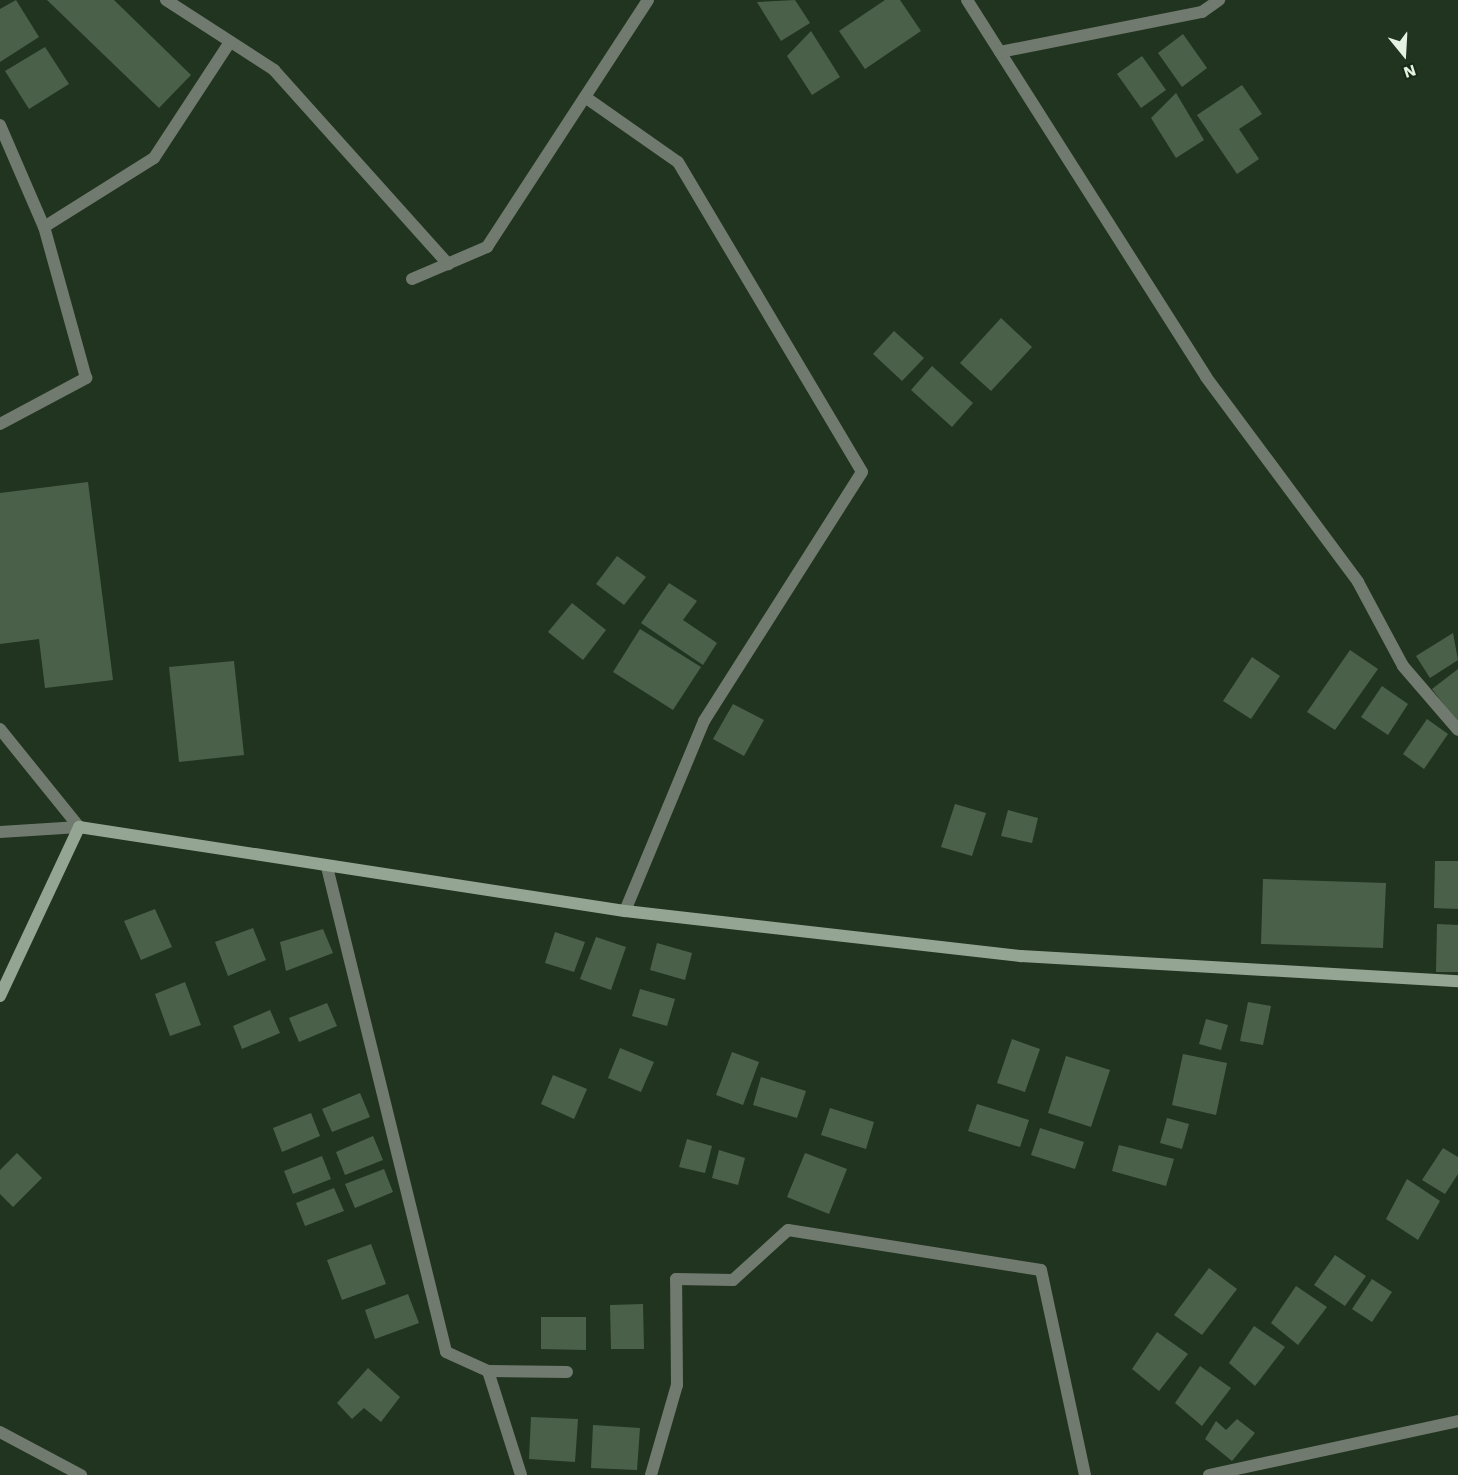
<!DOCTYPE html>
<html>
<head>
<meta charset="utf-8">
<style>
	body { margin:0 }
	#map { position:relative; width:1458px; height:1475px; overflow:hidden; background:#21341f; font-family:"Work Sans",sans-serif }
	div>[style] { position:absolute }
	.building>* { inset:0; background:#4b6049 }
	.street>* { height:12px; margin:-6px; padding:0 6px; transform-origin:6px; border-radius:6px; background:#707a6f }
	.secondary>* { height:12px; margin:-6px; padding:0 6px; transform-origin:6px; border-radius:6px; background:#95a594 }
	span { translate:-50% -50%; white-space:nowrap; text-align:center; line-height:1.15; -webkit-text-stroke:5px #172a15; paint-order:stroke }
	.north { position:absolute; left:1374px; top:24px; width:60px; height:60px; -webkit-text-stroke:4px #172a15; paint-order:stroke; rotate:162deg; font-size:16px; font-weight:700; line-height:24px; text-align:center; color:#e4f1e3 }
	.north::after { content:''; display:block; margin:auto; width:21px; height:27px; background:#e4f1e3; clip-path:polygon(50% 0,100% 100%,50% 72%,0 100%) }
</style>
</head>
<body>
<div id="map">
	<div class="building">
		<div style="clip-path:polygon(16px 0,39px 37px,0 62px,0 9px)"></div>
		<div style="clip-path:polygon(47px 0,114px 0,191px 75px,159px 108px)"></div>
		<div style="clip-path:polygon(795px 0,810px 23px,781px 41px,757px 2px)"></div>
		<div style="clip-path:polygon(885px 0,900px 0,921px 31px,865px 69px,839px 31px)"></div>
		<div style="clip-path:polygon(811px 31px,840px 77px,812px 95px,787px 56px)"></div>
		<div style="clip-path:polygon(1183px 34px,1207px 68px,1182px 87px,1158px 53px)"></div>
		<div style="clip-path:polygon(45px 47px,69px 84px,29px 109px,5px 71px)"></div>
		<div style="clip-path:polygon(1142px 56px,1166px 90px,1141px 108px,1117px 74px)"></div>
		<div style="clip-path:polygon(1242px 85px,1262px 114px,1239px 129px,1259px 159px,1237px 174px,1197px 115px)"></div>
		<div style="clip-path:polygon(1176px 93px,1204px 140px,1176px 158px,1151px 118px)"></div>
		<div style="clip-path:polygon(1001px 318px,1032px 347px,991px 391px,960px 363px)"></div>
		<div style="clip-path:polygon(894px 331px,924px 358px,902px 381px,873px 354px)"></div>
		<div style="clip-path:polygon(932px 366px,973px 403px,952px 427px,911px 390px)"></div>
		<div style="clip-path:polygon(88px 482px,113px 680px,45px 688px,39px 639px,0 644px,0 493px)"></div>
		<div style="clip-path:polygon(617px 556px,646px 577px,624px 605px,596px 584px)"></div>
		<div style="clip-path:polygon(669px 583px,697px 601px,683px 620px,717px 643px,703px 665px,641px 623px)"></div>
		<div style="clip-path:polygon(572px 603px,606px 630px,583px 660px,548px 632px)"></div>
		<div style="clip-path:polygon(640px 629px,701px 667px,673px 710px,613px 672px)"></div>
		<div style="clip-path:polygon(1453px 633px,1458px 660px,1430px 678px,1416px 656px)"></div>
		<div style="clip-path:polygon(1350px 650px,1378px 669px,1335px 730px,1307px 712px)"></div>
		<div style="clip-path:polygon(1252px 657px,1280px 676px,1251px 719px,1223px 701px)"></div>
		<div style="clip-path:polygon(234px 661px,244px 755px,179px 762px,169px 667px)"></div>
		<div style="clip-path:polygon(1458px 669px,1458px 723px,1432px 689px)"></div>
		<div style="clip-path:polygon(1382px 686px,1408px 704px,1388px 735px,1361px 717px)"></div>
		<div style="clip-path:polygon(733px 704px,764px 720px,744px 756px,713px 739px)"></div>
		<div style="clip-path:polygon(1427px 719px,1448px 734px,1424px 769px,1403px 754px)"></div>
		<div style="clip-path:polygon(955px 804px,986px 813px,972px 856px,941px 847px)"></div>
		<div style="clip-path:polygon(1008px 810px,1038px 818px,1032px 843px,1001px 836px)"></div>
		<div style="clip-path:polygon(1435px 861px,1458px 861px,1458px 909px,1434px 908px)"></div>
		<div style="clip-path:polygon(1263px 879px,1386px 883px,1383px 948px,1261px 944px)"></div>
		<div style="clip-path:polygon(155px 909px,172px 947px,141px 960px,124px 921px)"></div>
		<div style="clip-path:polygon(1437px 924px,1458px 925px,1458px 972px,1436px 972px)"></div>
		<div style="clip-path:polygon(253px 928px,266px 960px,228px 976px,215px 942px)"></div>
		<div style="clip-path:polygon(323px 929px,333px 953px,286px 971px,280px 942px)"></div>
		<div style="clip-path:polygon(555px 932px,585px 942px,574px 972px,545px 963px)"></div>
		<div style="clip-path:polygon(596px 937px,626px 947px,611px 990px,580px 979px)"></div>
		<div style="clip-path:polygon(657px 943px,692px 953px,685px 980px,650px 970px)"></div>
		<div style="clip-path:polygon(185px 982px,201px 1025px,170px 1036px,155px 994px)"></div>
		<div style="clip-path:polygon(640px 989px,675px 999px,667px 1026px,632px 1016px)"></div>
		<div style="clip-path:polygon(1248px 1002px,1271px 1006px,1263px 1045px,1240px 1041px)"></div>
		<div style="clip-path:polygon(327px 1003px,337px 1026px,299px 1042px,289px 1018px)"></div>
		<div style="clip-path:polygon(270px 1010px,280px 1033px,242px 1049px,233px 1026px)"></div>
		<div style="clip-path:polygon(1206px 1019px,1228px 1025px,1221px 1050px,1199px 1044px)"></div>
		<div style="clip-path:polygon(1012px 1039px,1040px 1049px,1025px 1092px,997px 1083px)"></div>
		<div style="clip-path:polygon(620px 1048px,654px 1062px,641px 1092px,608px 1078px)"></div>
		<div style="clip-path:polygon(732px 1052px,759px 1062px,743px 1105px,716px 1095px)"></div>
		<div style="clip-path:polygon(1183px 1054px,1227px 1063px,1216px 1115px,1172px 1105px)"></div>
		<div style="clip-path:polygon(1066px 1056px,1110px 1070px,1091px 1127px,1048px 1113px)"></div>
		<div style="clip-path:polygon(553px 1075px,587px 1089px,574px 1119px,541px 1104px)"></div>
		<div style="clip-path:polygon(761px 1077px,806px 1091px,797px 1118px,753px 1105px)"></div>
		<div style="clip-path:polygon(360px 1093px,370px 1117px,332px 1132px,322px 1109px)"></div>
		<div style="clip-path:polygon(977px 1104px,1029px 1120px,1020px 1147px,968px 1131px)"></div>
		<div style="clip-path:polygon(830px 1108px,874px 1122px,866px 1149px,821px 1135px)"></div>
		<div style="clip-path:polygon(311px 1113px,320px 1136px,282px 1152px,273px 1128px)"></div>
		<div style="clip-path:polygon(1167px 1118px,1189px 1124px,1182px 1149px,1160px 1143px)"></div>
		<div style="clip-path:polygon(1040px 1128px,1084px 1142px,1075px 1169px,1031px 1155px)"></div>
		<div style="clip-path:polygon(373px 1136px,383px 1160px,345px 1175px,336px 1152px)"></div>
		<div style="clip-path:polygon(687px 1139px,712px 1146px,705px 1173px,679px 1167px)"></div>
		<div style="clip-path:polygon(1119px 1145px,1174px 1159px,1166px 1186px,1112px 1171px)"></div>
		<div style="clip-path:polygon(1443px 1148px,1458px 1157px,1458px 1174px,1445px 1194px,1422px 1180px)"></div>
		<div style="clip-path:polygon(719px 1150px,745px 1158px,738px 1185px,712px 1178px)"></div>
		<div style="clip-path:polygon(17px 1153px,42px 1178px,13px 1207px,0 1194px,0 1170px)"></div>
		<div style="clip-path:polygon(805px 1153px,847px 1169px,829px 1214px,787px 1197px)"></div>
		<div style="clip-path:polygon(322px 1156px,331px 1179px,293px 1194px,284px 1171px)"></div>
		<div style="clip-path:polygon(384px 1169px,393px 1192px,355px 1208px,345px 1184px)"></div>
		<div style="clip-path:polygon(1407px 1179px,1440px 1201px,1418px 1240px,1386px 1219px)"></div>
		<div style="clip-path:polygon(334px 1188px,344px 1211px,305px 1226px,296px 1203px)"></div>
		<div style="clip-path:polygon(371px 1244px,386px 1284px,342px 1300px,327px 1260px)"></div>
		<div style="clip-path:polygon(1335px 1255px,1366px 1276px,1345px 1306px,1314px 1285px)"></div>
		<div style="clip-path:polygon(1209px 1268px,1237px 1289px,1202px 1335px,1174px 1315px)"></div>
		<div style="clip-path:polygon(1372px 1279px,1392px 1292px,1372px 1322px,1352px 1309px)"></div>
		<div style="clip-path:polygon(1296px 1286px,1327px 1307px,1298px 1345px,1271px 1323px)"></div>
		<div style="clip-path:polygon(408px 1294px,419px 1323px,375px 1339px,365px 1310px)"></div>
		<div style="clip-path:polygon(643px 1304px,644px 1349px,611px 1349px,610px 1305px)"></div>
		<div style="clip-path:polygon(541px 1317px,586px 1317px,586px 1350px,541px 1349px)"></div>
		<div style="clip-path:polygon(1254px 1326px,1285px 1347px,1255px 1386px,1229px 1363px)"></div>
		<div style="clip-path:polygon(1157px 1332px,1188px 1354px,1159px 1391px,1132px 1369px)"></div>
		<div style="clip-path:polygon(1200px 1366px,1231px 1388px,1202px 1426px,1175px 1403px)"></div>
		<div style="clip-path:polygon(368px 1368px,400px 1397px,381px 1422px,364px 1408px,352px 1419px,337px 1403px)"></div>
		<div style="clip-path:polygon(531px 1417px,578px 1419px,575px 1462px,529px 1459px)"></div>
		<div style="clip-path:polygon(1237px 1419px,1255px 1433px,1232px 1461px,1205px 1439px,1216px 1421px,1226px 1430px)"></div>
		<div style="clip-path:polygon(593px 1425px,640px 1428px,637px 1470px,591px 1468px)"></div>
	</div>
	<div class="street">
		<div style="left:166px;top:0;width:129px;rotate:32.9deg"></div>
		<div style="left:274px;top:70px;width:261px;rotate:48.1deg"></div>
		<div style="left:967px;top:0;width:446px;rotate:57.6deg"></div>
		<div style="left:1206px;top:377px;width:255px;rotate:53.4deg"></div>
		<div style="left:1358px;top:582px;width:95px;rotate:61.8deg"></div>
		<div style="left:1403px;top:666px;width:84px;rotate:49.3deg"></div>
		<div style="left:1000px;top:52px;width:206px;rotate:-11.2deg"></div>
		<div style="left:1202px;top:12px;width:21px;rotate:-35deg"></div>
		<div style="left:585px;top:97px;width:113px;rotate:35deg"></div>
		<div style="left:678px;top:162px;width:360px;rotate:59.3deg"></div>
		<div style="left:862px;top:472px;width:295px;rotate:122.4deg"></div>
		<div style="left:704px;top:721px;width:206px;rotate:112.6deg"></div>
		<div style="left:0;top:125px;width:111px;rotate:66.7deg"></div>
		<div style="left:412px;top:279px;width:82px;rotate:-23.1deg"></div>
		<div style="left:487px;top:247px;width:295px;rotate:-56.9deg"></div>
		<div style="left:0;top:424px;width:98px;rotate:-28.1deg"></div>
		<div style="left:86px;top:378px;width:157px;rotate:-105.5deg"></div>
		<div style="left:44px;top:227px;width:130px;rotate:-32.1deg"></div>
		<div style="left:154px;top:158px;width:139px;rotate:-56.8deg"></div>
		<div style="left:0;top:729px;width:126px;rotate:51.1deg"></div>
		<div style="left:0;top:832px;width:79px;rotate:-3.6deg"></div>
		<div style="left:327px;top:867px;width:499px;rotate:76.2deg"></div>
		<div style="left:446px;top:1352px;width:46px;rotate:24.3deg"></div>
		<div style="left:488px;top:1371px;width:79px;rotate:0.7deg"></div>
		<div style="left:488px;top:1371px;width:109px;rotate:72.4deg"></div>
		<div style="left:0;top:1432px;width:92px;rotate:28deg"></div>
		<div style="left:651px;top:1475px;width:94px;rotate:-73.9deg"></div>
		<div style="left:677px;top:1385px;width:106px;rotate:-90.5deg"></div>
		<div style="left:676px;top:1279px;width:57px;rotate:1deg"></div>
		<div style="left:733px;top:1280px;width:74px;rotate:-42.3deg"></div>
		<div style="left:788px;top:1230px;width:256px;rotate:9deg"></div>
		<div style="left:1041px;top:1270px;width:210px;rotate:77.9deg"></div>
		<div style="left:1209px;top:1475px;width:255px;rotate:-12.2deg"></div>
	</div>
	<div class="secondary">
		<div style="left:0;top:996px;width:187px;rotate:-64.9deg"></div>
		<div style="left:79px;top:827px;width:552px;rotate:8.75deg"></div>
		<div style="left:625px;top:911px;width:399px;rotate:6.5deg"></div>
		<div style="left:1021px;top:956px;width:438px;rotate:3.3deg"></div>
	</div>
	<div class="north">N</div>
</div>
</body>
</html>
